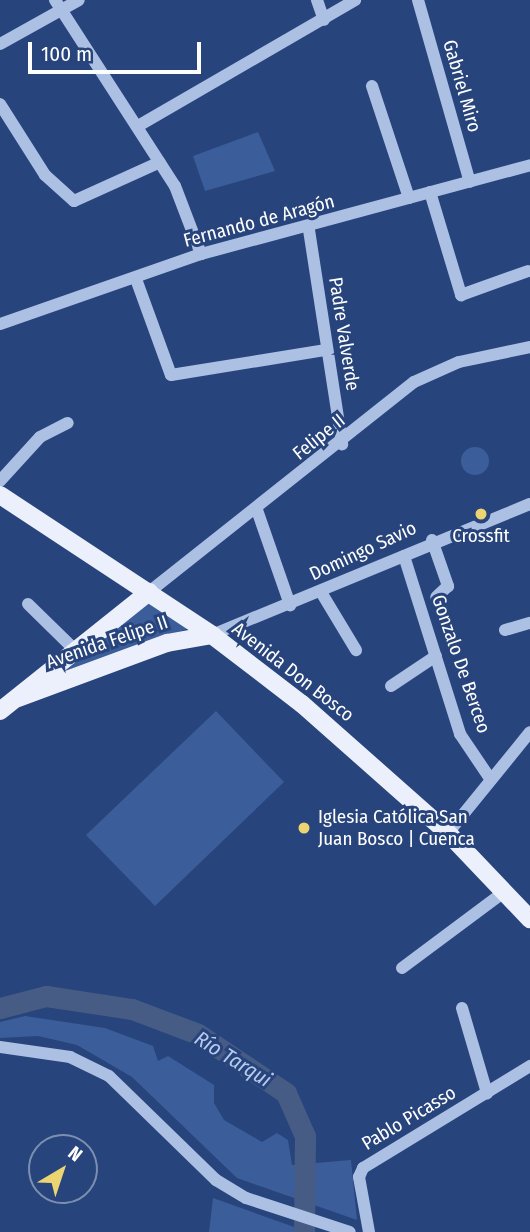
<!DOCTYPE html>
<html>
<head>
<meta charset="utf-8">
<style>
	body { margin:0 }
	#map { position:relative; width:530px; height:1232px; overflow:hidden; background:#27447c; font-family:"Fira Sans Condensed",sans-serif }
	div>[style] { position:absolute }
	.green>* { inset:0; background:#3b5d99 }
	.round { border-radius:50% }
	.river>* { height:21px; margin:-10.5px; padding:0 10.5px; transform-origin:10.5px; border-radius:10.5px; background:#475c85 }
	.minor>* { height:12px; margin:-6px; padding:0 6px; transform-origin:6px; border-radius:6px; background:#acc0e4 }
	.major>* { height:18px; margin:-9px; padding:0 9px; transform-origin:9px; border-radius:9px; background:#ebf0fc }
	.dots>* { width:19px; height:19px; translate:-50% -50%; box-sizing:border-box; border:4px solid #27447c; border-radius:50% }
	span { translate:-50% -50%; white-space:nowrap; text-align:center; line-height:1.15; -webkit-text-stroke:6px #27447c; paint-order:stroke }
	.street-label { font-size:19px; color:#fff }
	.poi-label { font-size:19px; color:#fff }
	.left { translate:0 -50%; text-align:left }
	.water-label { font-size:21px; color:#b7caec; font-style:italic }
	.north { position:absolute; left:28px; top:1134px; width:70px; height:70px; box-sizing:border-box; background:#27447c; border:2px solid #7d8fb0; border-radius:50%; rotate:39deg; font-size:19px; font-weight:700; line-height:28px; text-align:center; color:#fff }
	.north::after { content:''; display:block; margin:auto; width:24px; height:32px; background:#ecd472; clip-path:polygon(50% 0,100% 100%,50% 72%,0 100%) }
	.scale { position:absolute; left:28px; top:42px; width:173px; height:32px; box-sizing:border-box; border:4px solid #fff; border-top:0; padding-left:9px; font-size:21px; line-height:24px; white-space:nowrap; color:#fff; -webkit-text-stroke:5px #27447c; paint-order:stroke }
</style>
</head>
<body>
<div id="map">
	<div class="green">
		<div style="clip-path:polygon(258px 132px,275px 171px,205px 191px,193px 156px)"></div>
		<div class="round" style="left:461px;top:447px;width:28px;height:28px"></div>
		<div style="clip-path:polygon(150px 601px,190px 628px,47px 678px)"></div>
		<div style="clip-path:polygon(216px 711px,284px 782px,155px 906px,86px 835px)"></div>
		<div style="clip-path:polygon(25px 1016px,105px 1028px,153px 1046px,158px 1061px,168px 1056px,214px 1085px,214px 1103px,224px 1120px,262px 1142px,277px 1133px,288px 1140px,292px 1165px,351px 1160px,357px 1220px,237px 1178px,132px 1077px,77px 1045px,38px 1036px,0 1038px,0 1022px)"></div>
		<div style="clip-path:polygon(213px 1198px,297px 1228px,317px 1232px,209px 1232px)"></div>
	</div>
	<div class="river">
		<div style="left:0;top:1008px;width:48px;rotate:-14.6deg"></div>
		<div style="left:46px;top:996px;width:87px;rotate:8.6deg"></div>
		<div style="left:132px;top:1009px;width:71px;rotate:20.7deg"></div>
		<div style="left:198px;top:1034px;width:106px;rotate:33.8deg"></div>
		<div style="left:286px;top:1093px;width:47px;rotate:66.2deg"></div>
		<div style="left:305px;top:1136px;width:96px;rotate:90.6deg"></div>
	</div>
	<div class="minor">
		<div style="left:55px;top:0;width:221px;rotate:57.2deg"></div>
		<div style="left:175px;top:186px;width:73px;rotate:69.1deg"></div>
		<div style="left:317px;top:0;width:21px;rotate:71deg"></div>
		<div style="left:418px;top:0;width:189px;rotate:74.1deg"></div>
		<div style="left:0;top:44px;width:90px;rotate:-29.1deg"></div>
		<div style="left:372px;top:86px;width:118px;rotate:71.7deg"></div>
		<div style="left:0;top:104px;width:84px;rotate:57.6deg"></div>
		<div style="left:45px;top:175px;width:39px;rotate:42deg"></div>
		<div style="left:74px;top:201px;width:94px;rotate:-24.4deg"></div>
		<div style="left:138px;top:126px;width:251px;rotate:-30.1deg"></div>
		<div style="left:430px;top:192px;width:108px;rotate:73.2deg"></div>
		<div style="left:461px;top:295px;width:71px;rotate:-19.7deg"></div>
		<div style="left:309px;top:230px;width:217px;rotate:81.2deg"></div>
		<div style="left:136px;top:279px;width:102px;rotate:70deg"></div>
		<div style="left:171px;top:375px;width:157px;rotate:-9.2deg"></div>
		<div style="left:0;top:324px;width:213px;rotate:-19.2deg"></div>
		<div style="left:201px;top:254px;width:341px;rotate:-15.1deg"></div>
		<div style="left:0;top:481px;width:59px;rotate:-47.7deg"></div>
		<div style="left:40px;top:437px;width:31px;rotate:-27deg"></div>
		<div style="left:257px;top:510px;width:101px;rotate:70.8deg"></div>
		<div style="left:432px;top:540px;width:49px;rotate:70.8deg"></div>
		<div style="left:448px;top:586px;width:16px;rotate:137deg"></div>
		<div style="left:404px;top:556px;width:187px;rotate:72.5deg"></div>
		<div style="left:460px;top:734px;width:55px;rotate:56deg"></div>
		<div style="left:149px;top:592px;width:338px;rotate:-38.4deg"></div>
		<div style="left:414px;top:382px;width:49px;rotate:-24deg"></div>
		<div style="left:459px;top:362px;width:73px;rotate:-11.9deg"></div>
		<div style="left:321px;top:592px;width:68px;rotate:58.9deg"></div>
		<div style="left:28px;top:604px;width:67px;rotate:44.4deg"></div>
		<div style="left:505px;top:630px;width:26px;rotate:-16deg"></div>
		<div style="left:212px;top:635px;width:344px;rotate:-22.4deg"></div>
		<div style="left:391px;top:686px;width:54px;rotate:-33.7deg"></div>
		<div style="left:448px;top:833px;width:130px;rotate:-50.9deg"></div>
		<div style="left:402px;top:968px;width:127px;rotate:-36.7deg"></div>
		<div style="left:462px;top:1008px;width:89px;rotate:73.6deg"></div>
		<div style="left:0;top:1047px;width:71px;rotate:8.1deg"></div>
		<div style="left:70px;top:1057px;width:43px;rotate:26deg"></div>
		<div style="left:109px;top:1076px;width:149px;rotate:44.2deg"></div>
		<div style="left:216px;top:1180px;width:35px;rotate:31deg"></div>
		<div style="left:246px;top:1198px;width:109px;rotate:18.1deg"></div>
		<div style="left:369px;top:1232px;width:56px;rotate:-100.3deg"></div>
		<div style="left:359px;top:1177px;width:10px;rotate:-66deg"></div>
		<div style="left:363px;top:1168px;width:196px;rotate:-31.4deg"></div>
	</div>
	<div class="major">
		<div style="left:0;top:495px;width:254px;rotate:33.4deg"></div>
		<div style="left:212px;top:635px;width:113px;rotate:37.5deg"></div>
		<div style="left:302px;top:704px;width:195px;rotate:41.5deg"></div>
		<div style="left:448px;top:833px;width:119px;rotate:46.4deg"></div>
		<div style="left:18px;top:698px;width:159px;rotate:-20.3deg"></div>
		<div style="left:167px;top:643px;width:46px;rotate:-10.1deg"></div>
		<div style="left:0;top:711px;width:191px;rotate:-38.6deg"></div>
	</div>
	<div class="dots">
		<div style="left:481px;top:514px;background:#ecd472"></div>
		<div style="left:304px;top:828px;background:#ecd472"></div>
	</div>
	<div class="street-label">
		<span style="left:462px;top:86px;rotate:74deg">Gabriel Miro</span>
		<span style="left:259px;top:221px;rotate:-15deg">Fernando de Aragón</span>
		<span style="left:344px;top:334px;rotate:81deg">Padre Valverde</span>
		<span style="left:319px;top:437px;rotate:-39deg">Felipe II</span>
		<span style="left:363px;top:551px;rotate:-25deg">Domingo Savio</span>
		<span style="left:107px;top:642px;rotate:-19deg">Avenida Felipe II</span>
		<span style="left:461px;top:664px;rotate:71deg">Gonzalo De Berceo</span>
		<span style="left:293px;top:672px;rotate:38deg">Avenida Don Bosco</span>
		<span style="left:409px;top:1118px;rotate:-31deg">Pablo Picasso</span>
	</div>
	<div class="poi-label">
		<span style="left:481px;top:536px">Crossfit</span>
		<span class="left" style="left:318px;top:828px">Iglesia Católica San<br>Juan Bosco | Cuenca</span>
	</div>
	<div class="water-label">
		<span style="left:233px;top:1059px;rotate:32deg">Río Tarqui</span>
	</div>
	<div class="north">N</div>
	<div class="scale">100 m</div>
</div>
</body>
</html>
